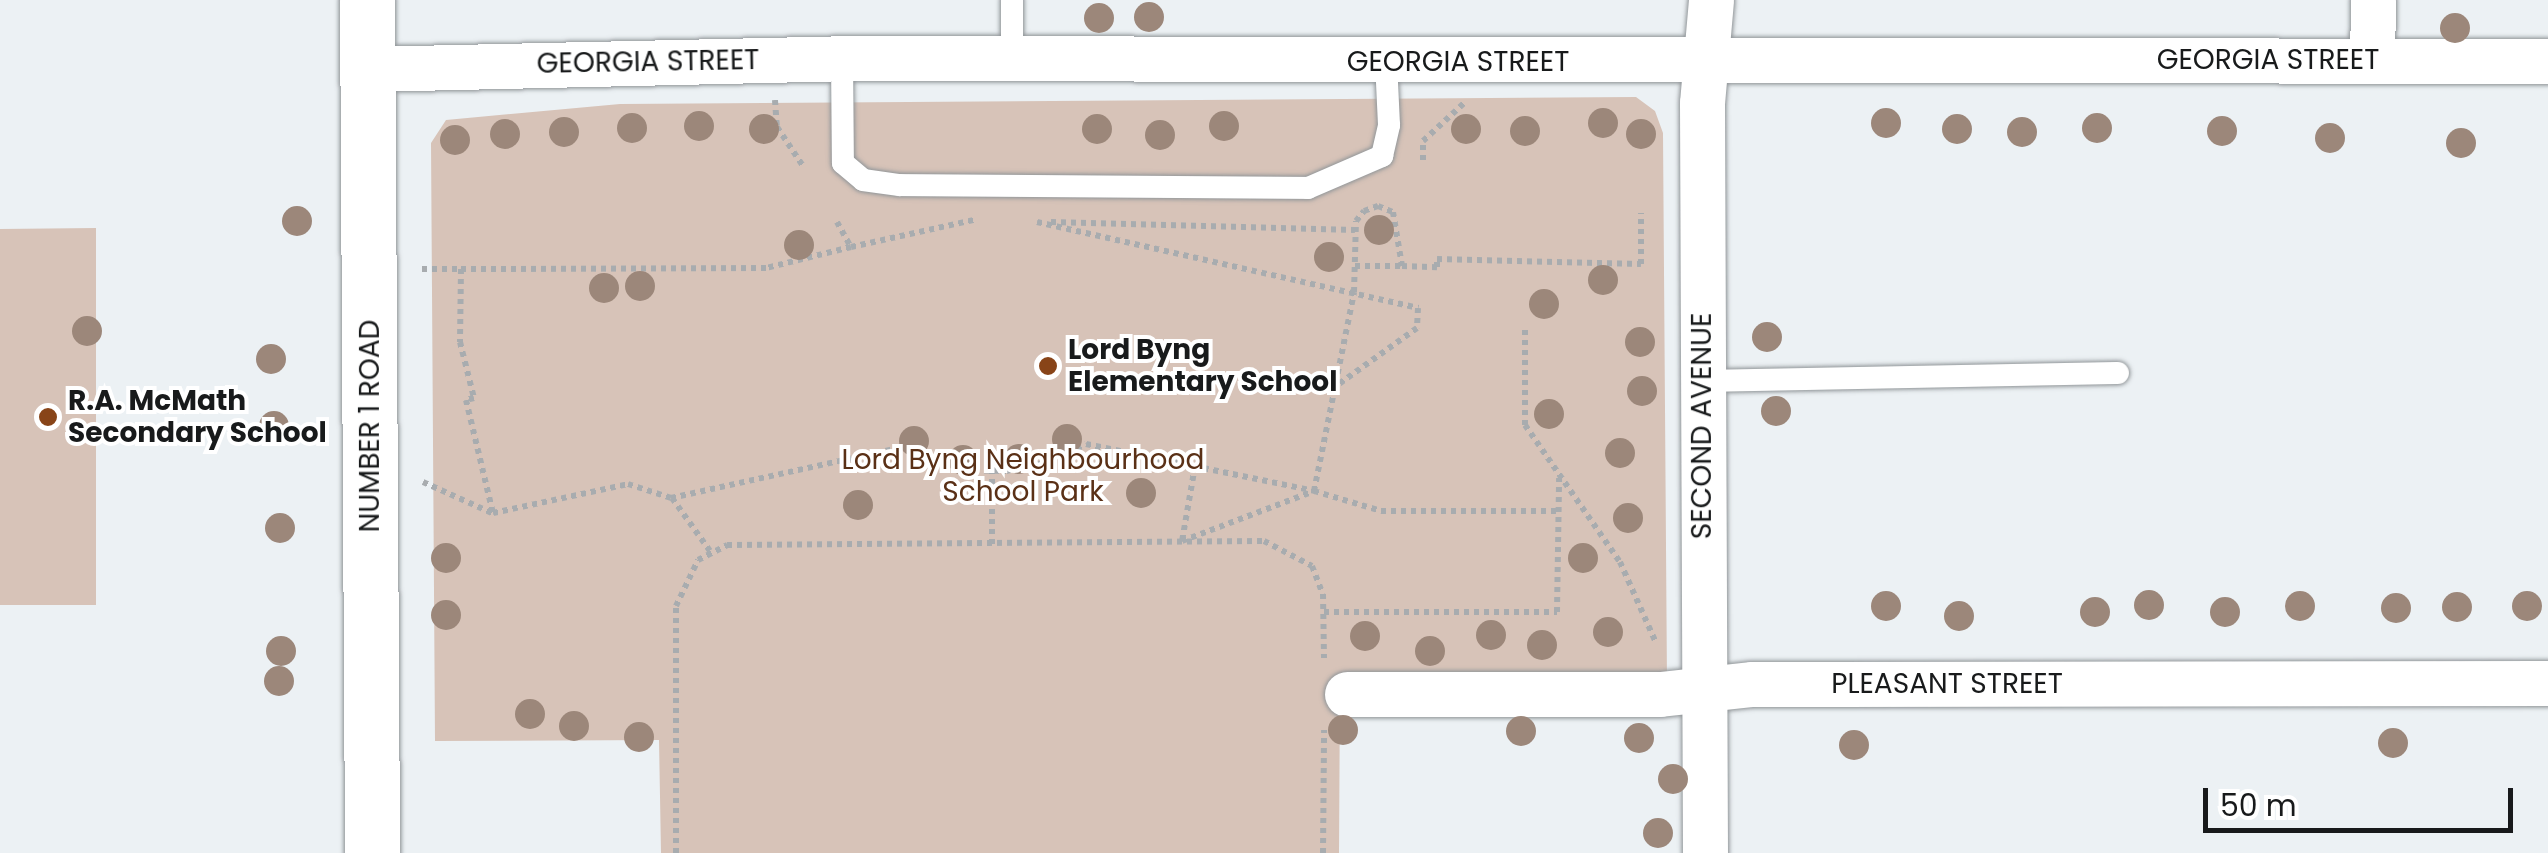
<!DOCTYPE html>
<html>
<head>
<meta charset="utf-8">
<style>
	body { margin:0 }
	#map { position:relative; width:2548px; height:853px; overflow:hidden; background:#ecf1f4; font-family:Poppins,sans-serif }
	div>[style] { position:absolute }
	.green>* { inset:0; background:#d7c3b8 }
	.path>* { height:6px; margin-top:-3px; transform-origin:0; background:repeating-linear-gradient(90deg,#a8acaf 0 5px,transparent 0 10px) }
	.roads { filter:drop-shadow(0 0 2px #919699) drop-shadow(0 0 2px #919699) }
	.lane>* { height:22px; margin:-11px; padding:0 11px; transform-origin:11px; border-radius:11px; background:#fff }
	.street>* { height:45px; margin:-22.5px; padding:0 22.5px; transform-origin:22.5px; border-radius:22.5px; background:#fff }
	.secondary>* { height:55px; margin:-27.5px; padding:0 27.5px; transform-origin:27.5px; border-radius:27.5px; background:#fff }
	.trees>* { width:30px; height:30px; margin:-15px; border-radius:50%; background:#9c877a }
	.dots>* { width:28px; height:28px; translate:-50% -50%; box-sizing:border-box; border:5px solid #fff; border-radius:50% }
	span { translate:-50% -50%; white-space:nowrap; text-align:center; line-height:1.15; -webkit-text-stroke:8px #fff; paint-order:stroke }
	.street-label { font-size:28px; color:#181a1b }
	.poi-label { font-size:28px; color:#181a1b; font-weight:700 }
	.left { translate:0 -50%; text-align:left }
	.park-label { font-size:28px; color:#5a3016 }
	.scale { position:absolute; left:2203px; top:788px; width:310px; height:45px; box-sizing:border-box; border:5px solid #181a1b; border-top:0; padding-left:12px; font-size:30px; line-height:35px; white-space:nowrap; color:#181a1b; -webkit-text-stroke:8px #fff; paint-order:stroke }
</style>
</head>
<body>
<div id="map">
	<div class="green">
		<div style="clip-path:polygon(1636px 97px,1655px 111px,1663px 133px,1667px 683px,1340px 682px,1339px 853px,661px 853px,659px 740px,435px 741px,431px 143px,446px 120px,620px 104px)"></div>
		<div style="clip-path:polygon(96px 228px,96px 605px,0 605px,0 229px)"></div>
	</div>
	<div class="path">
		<div style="left:775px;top:100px;width:27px;rotate:86deg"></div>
		<div style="left:777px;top:127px;width:47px;rotate:56.3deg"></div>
		<div style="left:1423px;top:160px;width:19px;rotate:-90deg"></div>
		<div style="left:1423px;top:141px;width:56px;rotate:-42.8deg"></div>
		<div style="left:837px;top:222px;width:29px;rotate:61deg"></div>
		<div style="left:851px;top:247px;width:88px;rotate:166.1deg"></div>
		<div style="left:766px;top:268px;width:305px;rotate:179.8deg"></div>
		<div style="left:461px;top:269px;width:73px;rotate:90.8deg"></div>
		<div style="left:460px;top:342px;width:58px;rotate:76deg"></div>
		<div style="left:474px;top:398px;width:8px;rotate:166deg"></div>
		<div style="left:466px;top:400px;width:116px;rotate:76.6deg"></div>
		<div style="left:493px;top:513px;width:138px;rotate:-12.1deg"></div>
		<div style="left:628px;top:484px;width:45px;rotate:18deg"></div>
		<div style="left:671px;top:498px;width:238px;rotate:-12.4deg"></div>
		<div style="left:903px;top:447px;width:65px;rotate:20.7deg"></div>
		<div style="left:964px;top:470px;width:42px;rotate:1.4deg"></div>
		<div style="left:1006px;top:471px;width:45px;rotate:-11.6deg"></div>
		<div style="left:1050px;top:462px;width:40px;rotate:-26.6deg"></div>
		<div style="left:1086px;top:444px;width:233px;rotate:11.6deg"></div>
		<div style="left:1314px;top:491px;width:203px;rotate:-78.6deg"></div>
		<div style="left:1354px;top:292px;width:71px;rotate:-88.4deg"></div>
		<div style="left:1356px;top:221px;width:13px;rotate:-51deg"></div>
		<div style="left:1364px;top:211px;width:15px;rotate:-20deg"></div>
		<div style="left:1378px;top:206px;width:16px;rotate:22deg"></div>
		<div style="left:1393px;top:212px;width:55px;rotate:80.5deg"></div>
		<div style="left:1402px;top:266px;width:35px;rotate:2deg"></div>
		<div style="left:1437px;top:267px;width:8px;rotate:-90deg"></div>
		<div style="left:1437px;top:259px;width:204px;rotate:1.4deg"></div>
		<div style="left:1641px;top:264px;width:51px;rotate:-90deg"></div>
		<div style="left:1037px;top:222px;width:391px;rotate:12.7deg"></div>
		<div style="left:1418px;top:308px;width:20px;rotate:93deg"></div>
		<div style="left:1417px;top:328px;width:100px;rotate:144.4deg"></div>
		<div style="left:1051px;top:222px;width:304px;rotate:1.5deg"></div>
		<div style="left:851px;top:247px;width:126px;rotate:-12.4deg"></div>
		<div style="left:1355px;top:266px;width:47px"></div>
		<div style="left:422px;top:269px;width:39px"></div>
		<div style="left:1525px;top:330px;width:95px;rotate:90deg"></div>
		<div style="left:1525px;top:425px;width:167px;rotate:55.3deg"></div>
		<div style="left:1620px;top:562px;width:89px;rotate:66deg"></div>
		<div style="left:1195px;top:466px;width:76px;rotate:99.8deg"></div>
		<div style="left:1182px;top:541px;width:141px;rotate:-20.7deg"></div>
		<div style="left:1314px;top:491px;width:70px;rotate:16.6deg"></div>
		<div style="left:1381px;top:511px;width:177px"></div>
		<div style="left:423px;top:482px;width:76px;rotate:24.2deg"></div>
		<div style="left:672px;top:498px;width:65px;rotate:54.4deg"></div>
		<div style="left:992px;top:544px;width:73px;rotate:-90deg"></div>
		<div style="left:1324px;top:612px;width:233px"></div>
		<div style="left:1557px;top:612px;width:134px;rotate:-89.1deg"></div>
		<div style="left:676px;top:853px;width:247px;rotate:-90deg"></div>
		<div style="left:676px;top:606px;width:51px;rotate:-64.4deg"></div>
		<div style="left:698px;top:560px;width:33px;rotate:-27deg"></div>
		<div style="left:727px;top:545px;width:537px;rotate:-0.43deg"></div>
		<div style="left:1264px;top:541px;width:54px;rotate:27.5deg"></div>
		<div style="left:1312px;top:566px;width:30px;rotate:69deg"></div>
		<div style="left:1323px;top:594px;width:64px;rotate:89.1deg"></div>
		<div style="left:1323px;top:853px;width:123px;rotate:-89.5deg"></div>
	</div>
	<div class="roads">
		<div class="lane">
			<div style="left:1012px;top:0;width:58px;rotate:90deg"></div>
			<div style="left:842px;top:58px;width:105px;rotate:89.5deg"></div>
			<div style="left:843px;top:163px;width:26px;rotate:40deg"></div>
			<div style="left:863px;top:180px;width:37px;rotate:8deg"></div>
			<div style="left:900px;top:185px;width:408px;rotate:0.4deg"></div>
			<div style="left:1308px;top:188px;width:81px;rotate:-23.4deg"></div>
			<div style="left:1382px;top:156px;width:32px;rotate:-77deg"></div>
			<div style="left:1389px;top:125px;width:63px;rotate:-92.7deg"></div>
			<div style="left:1701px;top:381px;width:417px;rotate:-1.1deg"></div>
		</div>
		<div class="street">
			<div style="left:2372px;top:60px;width:60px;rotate:-89deg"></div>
			<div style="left:368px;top:69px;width:474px;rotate:-1.3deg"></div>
			<div style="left:842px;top:58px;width:1706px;rotate:0.1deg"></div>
			<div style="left:1347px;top:694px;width:313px"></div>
			<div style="left:1660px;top:694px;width:93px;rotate:-6.2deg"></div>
			<div style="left:1752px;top:684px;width:796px;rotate:-0.07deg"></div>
			<div style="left:1705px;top:853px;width:750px;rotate:-90.23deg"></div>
			<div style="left:1702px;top:103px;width:103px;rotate:-85deg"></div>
		</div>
		<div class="secondary">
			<div style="left:367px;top:0;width:853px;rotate:89.66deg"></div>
		</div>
	</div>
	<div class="trees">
		<div style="left:1149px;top:17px"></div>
		<div style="left:1099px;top:18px"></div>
		<div style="left:2455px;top:28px"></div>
		<div style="left:1603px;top:123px"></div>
		<div style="left:1886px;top:123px"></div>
		<div style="left:699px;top:126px"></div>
		<div style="left:1224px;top:126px"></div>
		<div style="left:632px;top:128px"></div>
		<div style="left:2097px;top:128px"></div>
		<div style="left:764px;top:129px"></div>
		<div style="left:1097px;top:129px"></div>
		<div style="left:1466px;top:129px"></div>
		<div style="left:1957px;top:129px"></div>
		<div style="left:1525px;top:131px"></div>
		<div style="left:2222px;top:131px"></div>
		<div style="left:564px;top:132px"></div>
		<div style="left:2022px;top:132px"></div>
		<div style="left:505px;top:134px"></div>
		<div style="left:1641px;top:134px"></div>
		<div style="left:1160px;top:135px"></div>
		<div style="left:2330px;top:138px"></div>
		<div style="left:455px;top:140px"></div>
		<div style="left:2461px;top:143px"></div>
		<div style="left:297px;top:221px"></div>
		<div style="left:1379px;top:230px"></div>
		<div style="left:799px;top:245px"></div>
		<div style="left:1329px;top:257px"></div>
		<div style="left:1603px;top:280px"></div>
		<div style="left:640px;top:286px"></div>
		<div style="left:604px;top:288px"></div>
		<div style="left:1544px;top:304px"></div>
		<div style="left:87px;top:331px"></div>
		<div style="left:1767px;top:337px"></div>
		<div style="left:1640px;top:342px"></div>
		<div style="left:271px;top:359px"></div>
		<div style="left:1642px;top:391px"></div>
		<div style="left:1776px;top:411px"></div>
		<div style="left:1549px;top:414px"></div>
		<div style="left:274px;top:426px"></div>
		<div style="left:1067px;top:439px"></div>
		<div style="left:914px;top:441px"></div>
		<div style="left:1620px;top:453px"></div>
		<div style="left:1019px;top:459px"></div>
		<div style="left:963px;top:460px"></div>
		<div style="left:1141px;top:493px"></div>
		<div style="left:858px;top:505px"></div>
		<div style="left:1628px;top:518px"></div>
		<div style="left:280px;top:528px"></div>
		<div style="left:446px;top:558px"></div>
		<div style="left:1583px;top:558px"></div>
		<div style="left:2149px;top:605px"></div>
		<div style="left:1886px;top:606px"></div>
		<div style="left:2300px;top:606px"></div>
		<div style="left:2527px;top:606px"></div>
		<div style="left:2457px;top:607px"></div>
		<div style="left:2396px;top:608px"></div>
		<div style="left:2095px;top:612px"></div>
		<div style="left:2225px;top:612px"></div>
		<div style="left:446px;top:615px"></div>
		<div style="left:1959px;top:616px"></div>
		<div style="left:1608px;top:632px"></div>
		<div style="left:1491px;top:635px"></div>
		<div style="left:1365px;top:636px"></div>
		<div style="left:1542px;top:645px"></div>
		<div style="left:281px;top:651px"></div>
		<div style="left:1430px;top:651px"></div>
		<div style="left:279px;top:681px"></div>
		<div style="left:530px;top:714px"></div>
		<div style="left:574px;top:726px"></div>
		<div style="left:1343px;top:730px"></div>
		<div style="left:1521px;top:731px"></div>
		<div style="left:639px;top:737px"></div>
		<div style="left:1639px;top:738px"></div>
		<div style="left:2393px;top:743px"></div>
		<div style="left:1854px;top:745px"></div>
		<div style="left:1673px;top:779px"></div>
		<div style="left:1658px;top:833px"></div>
	</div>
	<div class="dots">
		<div style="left:1048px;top:366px;background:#884418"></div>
		<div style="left:48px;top:417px;background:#884418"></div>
	</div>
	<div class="street-label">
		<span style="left:2268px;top:60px">GEORGIA STREET</span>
		<span style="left:648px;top:62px;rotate:-1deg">GEORGIA STREET</span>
		<span style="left:1458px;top:62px">GEORGIA STREET</span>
		<span style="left:370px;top:426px;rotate:-90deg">NUMBER 1 ROAD</span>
		<span style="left:1702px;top:426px;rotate:-90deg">SECOND AVENUE</span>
		<span style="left:1947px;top:684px">PLEASANT STREET</span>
	</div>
	<div class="poi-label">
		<span class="left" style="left:1068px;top:366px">Lord Byng<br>Elementary School</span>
		<span class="left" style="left:68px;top:417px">R.A. McMath<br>Secondary School</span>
	</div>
	<div class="park-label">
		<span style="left:1023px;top:476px">Lord Byng Neighbourhood<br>School Park</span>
	</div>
	<div class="scale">50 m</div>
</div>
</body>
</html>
